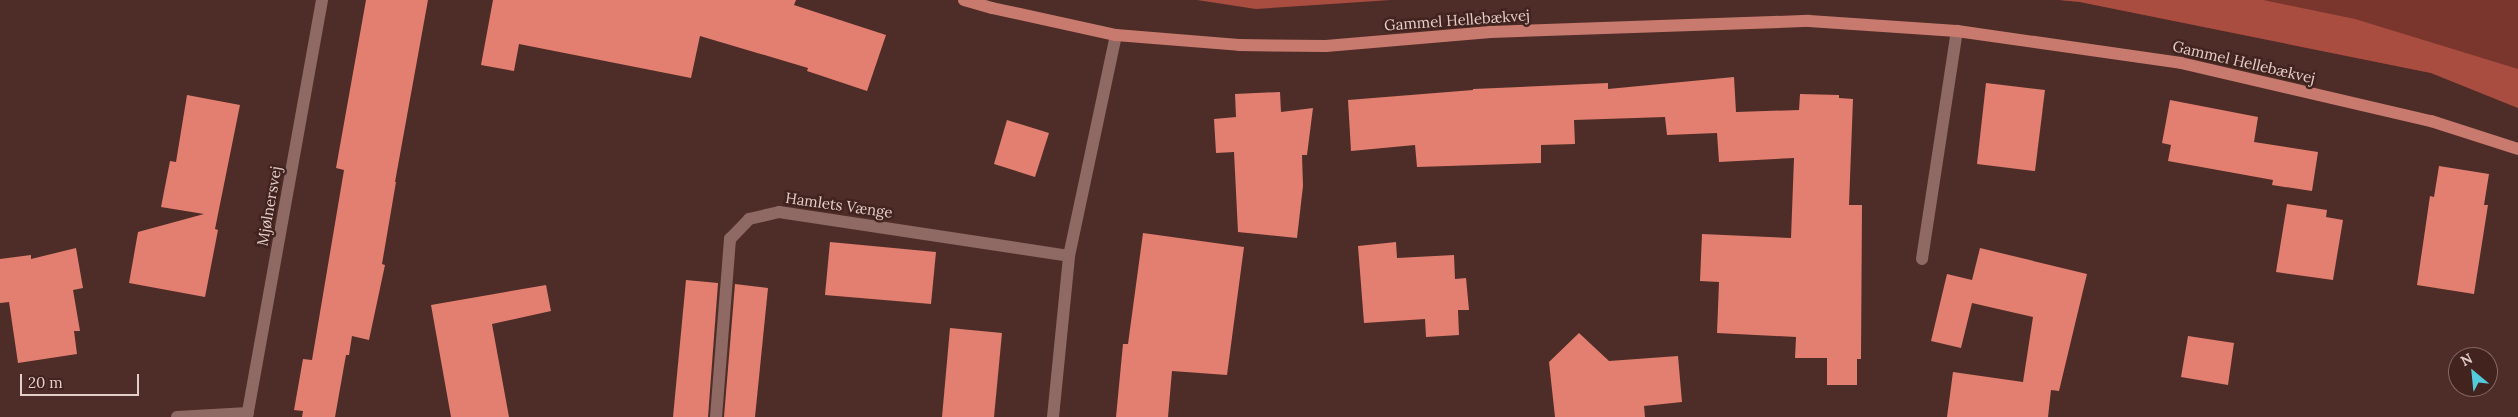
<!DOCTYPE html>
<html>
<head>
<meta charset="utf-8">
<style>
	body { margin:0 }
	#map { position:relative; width:2518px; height:417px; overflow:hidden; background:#4e2d28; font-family:Lora,serif }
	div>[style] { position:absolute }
	.green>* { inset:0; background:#7a362d }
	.forest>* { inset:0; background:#aa4d41 }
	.building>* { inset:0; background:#e27f70 }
	.minor>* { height:12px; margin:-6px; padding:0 6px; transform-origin:6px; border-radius:6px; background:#8f6963 }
	.major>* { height:12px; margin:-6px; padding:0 6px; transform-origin:6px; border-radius:6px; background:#c97a6e }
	span { translate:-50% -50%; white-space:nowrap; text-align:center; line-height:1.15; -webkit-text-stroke:5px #43231e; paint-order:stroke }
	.street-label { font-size:15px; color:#e2cdc9 }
	.north { position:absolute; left:2448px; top:347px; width:50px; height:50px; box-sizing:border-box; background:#43231e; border:1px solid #836762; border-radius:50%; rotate:332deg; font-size:14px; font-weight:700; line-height:20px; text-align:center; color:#e2cdc9 }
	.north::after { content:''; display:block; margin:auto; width:18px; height:22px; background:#54cadd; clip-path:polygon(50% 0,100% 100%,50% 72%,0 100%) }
	.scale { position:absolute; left:20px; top:374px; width:119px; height:22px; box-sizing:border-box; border:2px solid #e2cdc9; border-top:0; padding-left:6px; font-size:15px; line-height:18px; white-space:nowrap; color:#e2cdc9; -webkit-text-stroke:4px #43231e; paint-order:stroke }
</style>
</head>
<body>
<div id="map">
	<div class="green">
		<div style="clip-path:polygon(2059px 0,2518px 0,2518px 108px,2431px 73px,2080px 2px)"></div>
	</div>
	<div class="forest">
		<div style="clip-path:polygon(1197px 0,1391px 0,1256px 9px)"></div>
		<div style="clip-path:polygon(2059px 0,2263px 0,2355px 19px,2518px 69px,2518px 108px,2431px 73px,2080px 2px)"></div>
	</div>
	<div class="building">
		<div style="clip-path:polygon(366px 0,428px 0,395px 182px,396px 182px,382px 264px,385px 265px,369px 340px,352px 336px,349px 355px,346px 355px,335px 417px,302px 417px,303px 411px,294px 410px,303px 359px,312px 360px,344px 170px,336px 168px)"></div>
		<div style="clip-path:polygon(493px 0,796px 0,794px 5px,886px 35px,867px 91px,807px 71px,808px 68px,700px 36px,691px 78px,519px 44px,514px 71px,481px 65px)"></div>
		<div style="clip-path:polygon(1734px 77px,1736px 112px,1799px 110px,1800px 94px,1839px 95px,1839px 98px,1853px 99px,1849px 205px,1862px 205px,1861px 359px,1857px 359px,1857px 385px,1827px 385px,1827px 358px,1795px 358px,1796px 337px,1717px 333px,1719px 282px,1700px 281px,1702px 234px,1791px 238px,1794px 158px,1719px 162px,1717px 133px,1667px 135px,1665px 117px,1574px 120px,1575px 144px,1541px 145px,1541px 163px,1417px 167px,1415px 145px,1351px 151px,1348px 100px,1473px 90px,1473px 89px,1608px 83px,1608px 89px)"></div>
		<div style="clip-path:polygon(1986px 83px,2045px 90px,2035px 171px,1977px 164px)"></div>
		<div style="clip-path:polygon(1280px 92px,1281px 112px,1313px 108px,1307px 155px,1302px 155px,1303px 186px,1297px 238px,1238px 232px,1234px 152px,1216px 153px,1214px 119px,1236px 117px,1235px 94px)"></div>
		<div style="clip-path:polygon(187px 95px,240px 105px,215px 229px,218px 230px,205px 297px,129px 283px,138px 232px,204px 214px,161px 207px,170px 161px,176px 162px)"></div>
		<div style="clip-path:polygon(2170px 100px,2258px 117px,2254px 142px,2318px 152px,2312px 191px,2272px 185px,2273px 180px,2168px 161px,2171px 145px,2162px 143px)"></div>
		<div style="clip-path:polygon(1007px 120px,1049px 133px,1035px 177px,994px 164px)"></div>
		<div style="clip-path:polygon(2439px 166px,2489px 174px,2484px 205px,2488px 205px,2474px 294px,2417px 285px,2430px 196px,2434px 197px)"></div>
		<div style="clip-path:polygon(2287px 204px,2327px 210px,2326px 217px,2343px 220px,2333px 280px,2276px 272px)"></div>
		<div style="clip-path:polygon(1143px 233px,1244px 247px,1227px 375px,1172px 371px,1168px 417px,1116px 417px,1123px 344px,1128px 344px)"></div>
		<div style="clip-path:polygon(830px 242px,936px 252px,931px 304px,825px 295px)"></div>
		<div style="clip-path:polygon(1396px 242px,1397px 258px,1454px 255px,1455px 279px,1466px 278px,1469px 310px,1458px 310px,1459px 335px,1426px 337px,1425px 319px,1364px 323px,1358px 246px)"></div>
		<div style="clip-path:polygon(76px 248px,83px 288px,73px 290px,80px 331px,74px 331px,77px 354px,18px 363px,9px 302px,0 303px,0 259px,31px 255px,31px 259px)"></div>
		<div style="clip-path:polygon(1980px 248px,2087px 274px,2059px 391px,2051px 390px,2048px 417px,1947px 417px,1953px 372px,2023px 382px,2033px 317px,1972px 303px,1961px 348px,1931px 341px,1947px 274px,1972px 280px)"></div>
		<div style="clip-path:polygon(686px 280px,718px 283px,708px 417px,673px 417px)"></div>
		<div style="clip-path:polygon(735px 284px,768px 288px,755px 417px,724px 417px)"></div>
		<div style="clip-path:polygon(546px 285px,551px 311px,492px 324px,509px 417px,451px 417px,431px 305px)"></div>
		<div style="clip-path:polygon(950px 328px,1002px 333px,994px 417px,942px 417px)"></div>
		<div style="clip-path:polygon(1579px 333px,1609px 361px,1678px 356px,1682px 402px,1644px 406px,1645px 417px,1555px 417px,1549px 362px)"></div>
		<div style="clip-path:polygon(2188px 336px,2234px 343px,2228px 385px,2181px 377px)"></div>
	</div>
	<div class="minor">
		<div style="left:1922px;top:259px;width:231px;rotate:-81.3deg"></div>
		<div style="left:177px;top:417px;width:71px;rotate:-3.2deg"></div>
		<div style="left:247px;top:417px;width:424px;rotate:-79.8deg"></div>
		<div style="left:716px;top:417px;width:179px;rotate:-85.5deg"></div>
		<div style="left:730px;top:239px;width:28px;rotate:-46deg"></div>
		<div style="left:749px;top:219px;width:31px;rotate:-13deg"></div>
		<div style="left:779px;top:212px;width:293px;rotate:8.6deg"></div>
		<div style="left:1053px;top:417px;width:162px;rotate:-84.3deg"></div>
		<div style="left:1069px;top:256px;width:226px;rotate:-78deg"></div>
	</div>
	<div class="major">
		<div style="left:964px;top:0;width:29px;rotate:16deg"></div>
		<div style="left:992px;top:8px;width:127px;rotate:12.3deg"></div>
		<div style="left:1116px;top:35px;width:123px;rotate:4.6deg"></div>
		<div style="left:1239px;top:45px;width:87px;rotate:0.7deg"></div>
		<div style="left:1326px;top:46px;width:165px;rotate:-4.9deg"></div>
		<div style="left:1490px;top:32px;width:319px;rotate:-2deg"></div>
		<div style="left:1809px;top:21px;width:148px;rotate:3.9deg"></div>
		<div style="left:1957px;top:31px;width:226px;rotate:8.1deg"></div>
		<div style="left:2181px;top:63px;width:257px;rotate:13.1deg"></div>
		<div style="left:2431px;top:121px;width:91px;rotate:17.8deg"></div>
	</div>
	<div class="street-label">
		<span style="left:1457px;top:20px;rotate:-4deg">Gammel Hellebækvej</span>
		<span style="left:2244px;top:62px;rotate:13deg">Gammel Hellebækvej</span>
		<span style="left:839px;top:205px;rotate:8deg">Hamlets Vænge</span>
		<span style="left:269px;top:206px;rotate:-80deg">Mjølnersvej</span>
	</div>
	<div class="north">N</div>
	<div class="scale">20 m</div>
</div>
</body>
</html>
